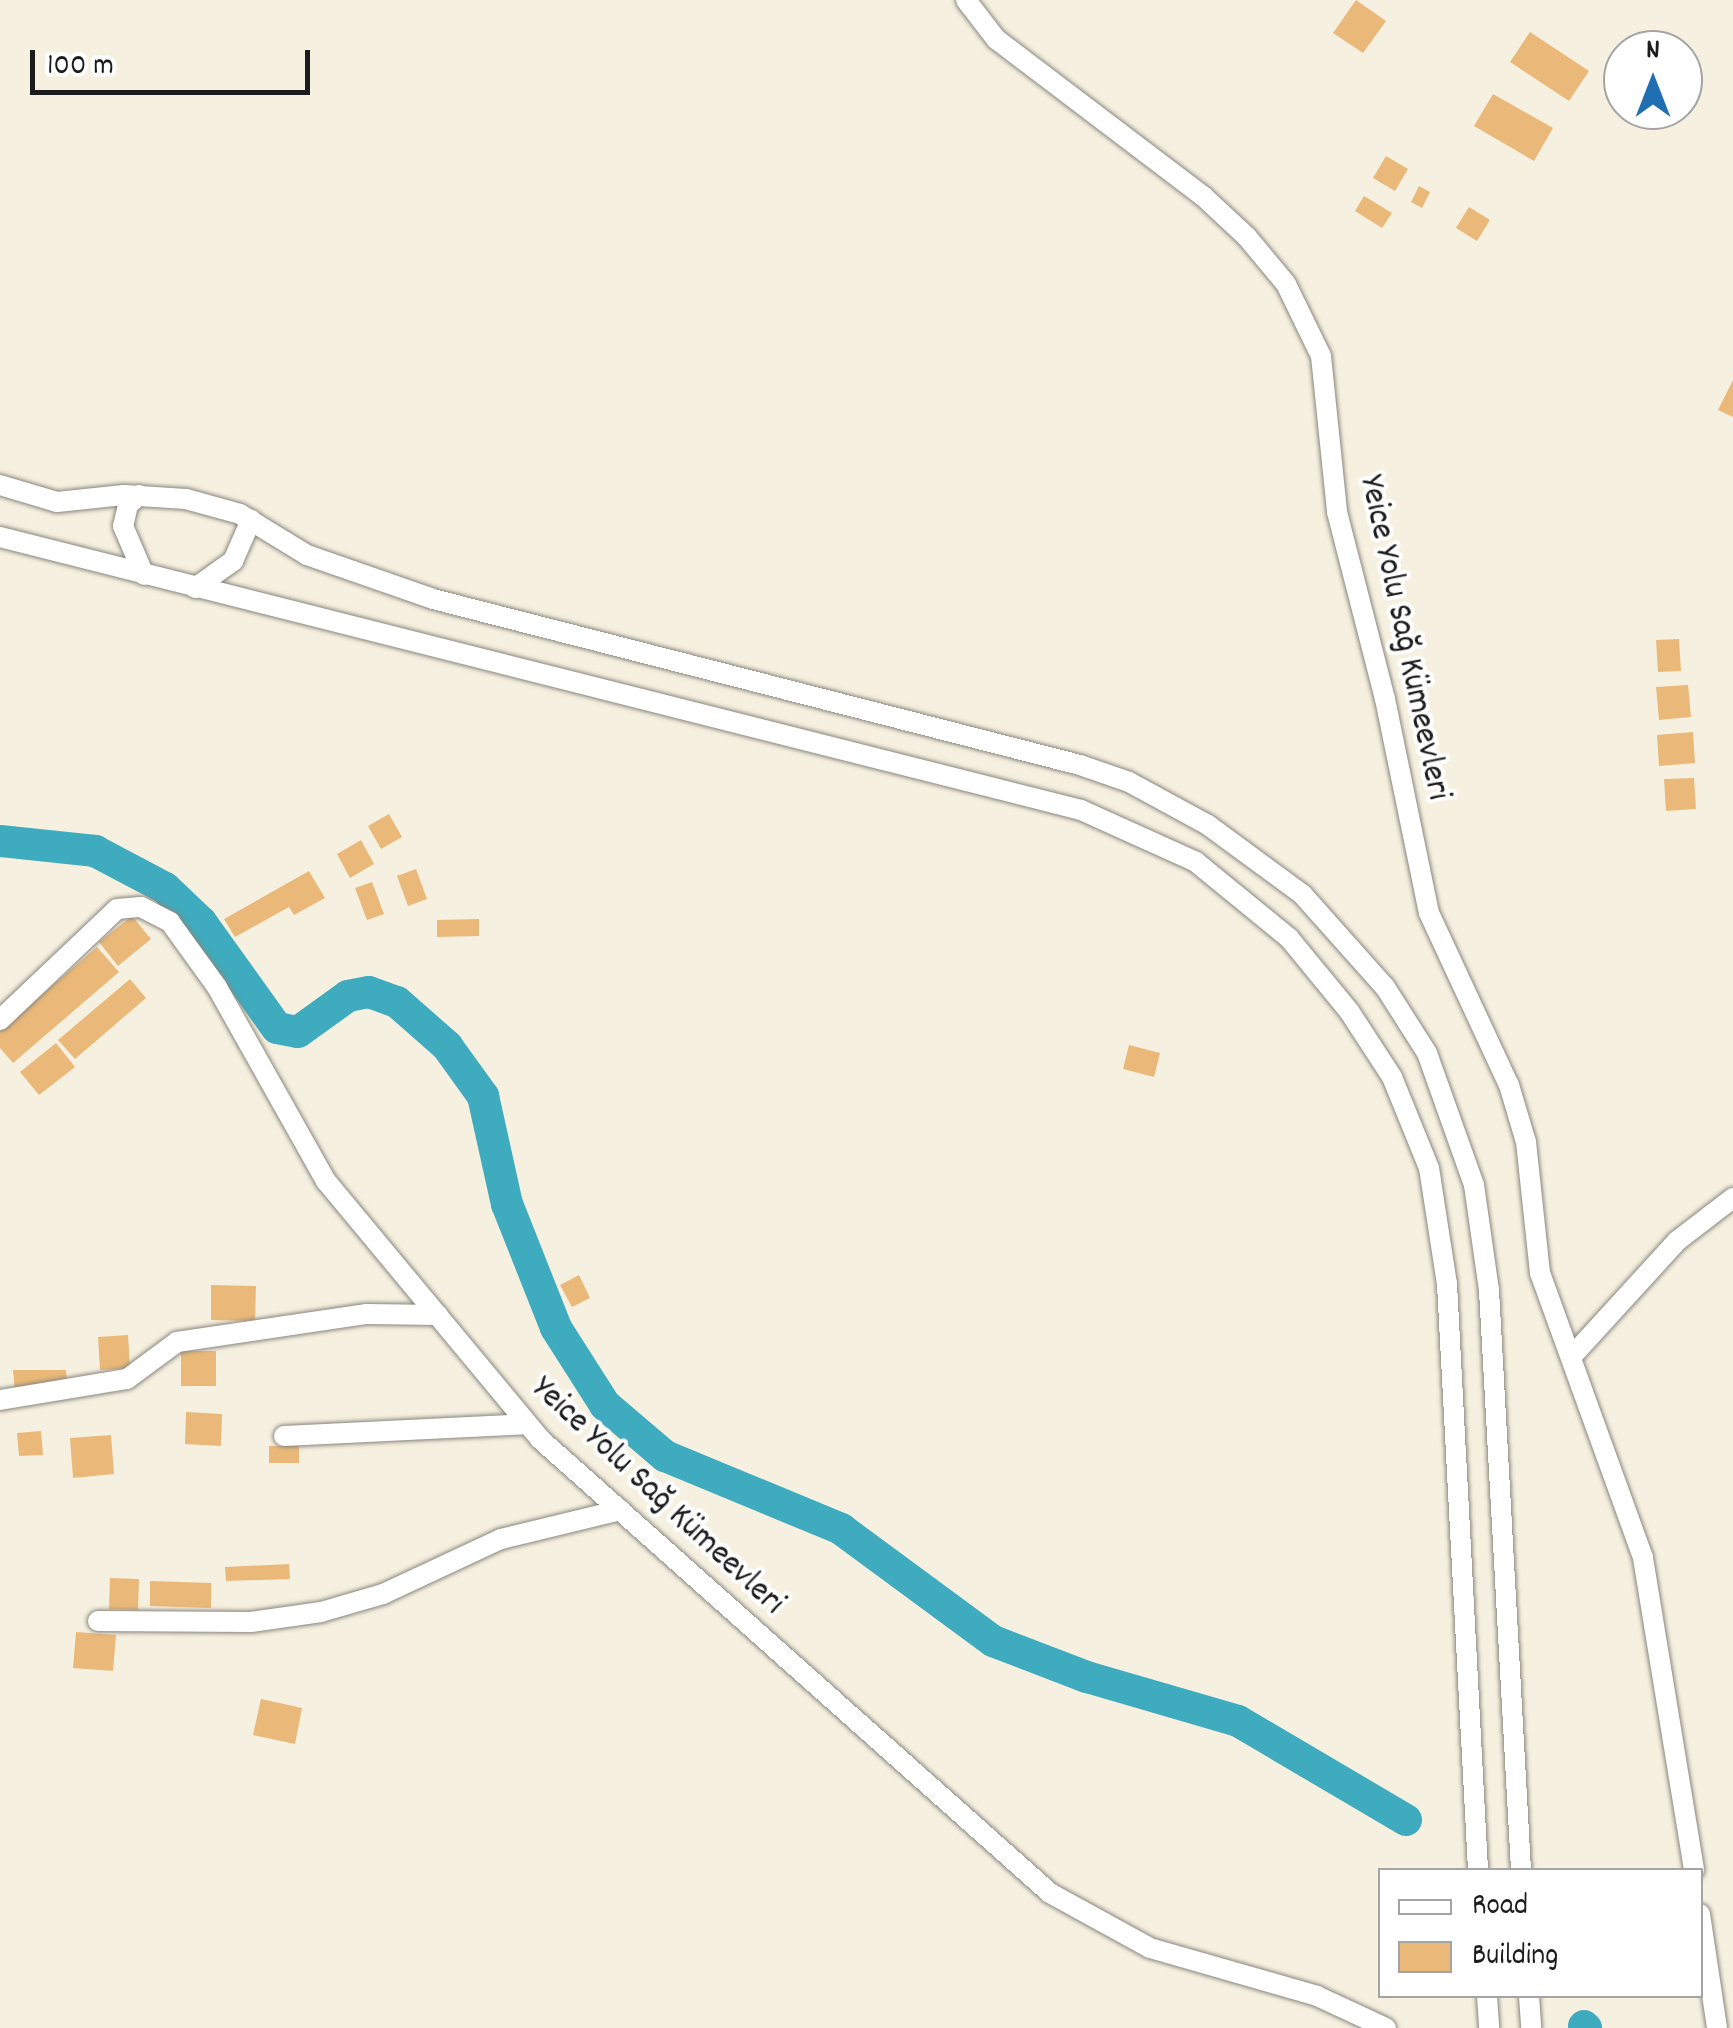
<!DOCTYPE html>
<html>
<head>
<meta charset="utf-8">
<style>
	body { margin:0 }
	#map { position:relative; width:1733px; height:2028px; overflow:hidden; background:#f6f0e0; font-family:Dekko,sans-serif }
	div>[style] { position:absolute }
	.river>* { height:32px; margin:-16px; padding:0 16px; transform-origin:16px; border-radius:16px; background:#3fabbe }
	.building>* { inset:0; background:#eab979 }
	.roads { filter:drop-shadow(0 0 2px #89867e) drop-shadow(0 0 2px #89867e) }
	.street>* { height:20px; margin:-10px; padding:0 10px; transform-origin:10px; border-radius:10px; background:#fff }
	span { translate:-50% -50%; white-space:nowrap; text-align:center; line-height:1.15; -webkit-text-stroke:8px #fff; paint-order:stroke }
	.street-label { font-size:35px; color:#1c1c1c }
	.legend { position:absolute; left:1378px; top:1868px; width:325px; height:130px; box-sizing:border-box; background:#fff; border:2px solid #a4a4a4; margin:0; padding:12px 18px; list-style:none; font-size:30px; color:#1c1c1c }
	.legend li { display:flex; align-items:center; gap:20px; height:50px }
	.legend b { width:50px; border:2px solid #a4a4a4 }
	.north { position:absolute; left:1603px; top:30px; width:100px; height:100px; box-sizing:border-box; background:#fff; border:2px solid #a4a4a4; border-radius:50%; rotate:0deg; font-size:28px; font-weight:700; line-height:40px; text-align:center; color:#1c1c1c }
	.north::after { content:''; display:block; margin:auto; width:35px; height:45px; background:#1f6fb2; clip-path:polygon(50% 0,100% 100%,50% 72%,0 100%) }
	.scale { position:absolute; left:30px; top:50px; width:280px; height:45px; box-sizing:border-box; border:5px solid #1c1c1c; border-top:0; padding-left:12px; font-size:30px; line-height:35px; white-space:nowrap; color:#1c1c1c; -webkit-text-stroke:8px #fff; paint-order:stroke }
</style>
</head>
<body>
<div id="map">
	<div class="river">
		<div style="left:0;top:841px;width:96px;rotate:6deg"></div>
		<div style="left:95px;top:851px;width:79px;rotate:27.9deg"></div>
		<div style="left:165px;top:888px;width:50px;rotate:43.4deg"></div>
		<div style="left:201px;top:922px;width:130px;rotate:54.4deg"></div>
		<div style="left:277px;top:1028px;width:21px;rotate:11deg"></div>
		<div style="left:298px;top:1032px;width:62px;rotate:-35.8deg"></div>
		<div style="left:348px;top:996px;width:21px;rotate:-11deg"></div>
		<div style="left:369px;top:992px;width:30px;rotate:20deg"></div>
		<div style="left:397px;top:1002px;width:67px;rotate:41.3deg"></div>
		<div style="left:447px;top:1046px;width:62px;rotate:54.2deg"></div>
		<div style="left:483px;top:1096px;width:111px;rotate:77.5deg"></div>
		<div style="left:507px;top:1204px;width:133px;rotate:68.4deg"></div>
		<div style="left:556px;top:1328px;width:91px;rotate:57.5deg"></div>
		<div style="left:605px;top:1405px;width:79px;rotate:40.4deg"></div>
		<div style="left:665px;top:1456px;width:191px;rotate:22.5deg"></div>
		<div style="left:841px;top:1529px;width:189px;rotate:36.4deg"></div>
		<div style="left:993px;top:1641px;width:101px;rotate:21deg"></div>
		<div style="left:1087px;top:1677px;width:157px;rotate:16.2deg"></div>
		<div style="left:1238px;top:1721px;width:195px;rotate:30.5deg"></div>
		<div style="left:1584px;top:2026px;width:3px;rotate:45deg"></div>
	</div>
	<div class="building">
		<div style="clip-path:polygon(1356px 0,1386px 21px,1363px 53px,1333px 33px)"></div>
		<div style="clip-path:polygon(1530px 32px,1589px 71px,1569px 101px,1510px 62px)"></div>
		<div style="clip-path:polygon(1493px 94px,1553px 128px,1534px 161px,1474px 126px)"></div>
		<div style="clip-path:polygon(1386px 156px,1408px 169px,1395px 191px,1373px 178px)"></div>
		<div style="clip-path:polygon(1419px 186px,1430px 192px,1422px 208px,1411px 202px)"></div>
		<div style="clip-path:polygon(1364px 196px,1392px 213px,1382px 228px,1355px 211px)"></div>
		<div style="clip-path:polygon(1469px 207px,1490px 220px,1477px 241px,1456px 228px)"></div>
		<div style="clip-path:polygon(1733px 380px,1733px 417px,1718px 410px)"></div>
		<div style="clip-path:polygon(1679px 639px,1681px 671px,1658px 672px,1656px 640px)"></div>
		<div style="clip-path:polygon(1688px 685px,1691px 717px,1659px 720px,1656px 687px)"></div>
		<div style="clip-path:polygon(1693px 732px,1695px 763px,1659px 766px,1657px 735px)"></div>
		<div style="clip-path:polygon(1694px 778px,1696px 809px,1666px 811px,1664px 779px)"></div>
		<div style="clip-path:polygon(389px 814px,402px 837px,381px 849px,368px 826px)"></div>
		<div style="clip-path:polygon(361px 840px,374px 864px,350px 878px,337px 854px)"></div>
		<div style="clip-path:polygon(416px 869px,427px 899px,408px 906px,397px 876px)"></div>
		<div style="clip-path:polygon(309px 871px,325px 898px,294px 915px,289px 907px,235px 937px,224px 919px)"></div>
		<div style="clip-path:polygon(372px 882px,384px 914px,367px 920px,355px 888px)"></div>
		<div style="clip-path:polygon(132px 916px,151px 939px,118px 966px,99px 942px)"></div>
		<div style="clip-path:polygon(479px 919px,479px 936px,437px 937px,437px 920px)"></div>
		<div style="clip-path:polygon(97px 947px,119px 972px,13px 1063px,0 1048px,0 1031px)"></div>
		<div style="clip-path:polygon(130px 979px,146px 998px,75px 1059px,58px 1040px)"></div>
		<div style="clip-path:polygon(56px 1043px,75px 1067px,39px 1095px,20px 1072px)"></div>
		<div style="clip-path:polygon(1129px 1045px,1160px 1053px,1154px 1077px,1123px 1069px)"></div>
		<div style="clip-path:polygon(579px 1275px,590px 1298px,572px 1307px,560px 1285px)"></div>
		<div style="clip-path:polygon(211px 1285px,256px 1286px,255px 1321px,211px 1320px)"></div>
		<div style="clip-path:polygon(128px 1335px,130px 1368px,100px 1370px,98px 1337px)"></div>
		<div style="clip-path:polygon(181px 1351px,216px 1351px,216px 1386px,181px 1386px)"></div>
		<div style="clip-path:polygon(13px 1370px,66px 1370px,67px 1384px,15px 1393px)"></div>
		<div style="clip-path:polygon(186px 1412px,222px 1414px,221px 1446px,185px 1444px)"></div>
		<div style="clip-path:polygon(41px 1431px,43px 1455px,19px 1456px,17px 1433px)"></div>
		<div style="clip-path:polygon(111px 1435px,114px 1474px,73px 1478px,70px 1438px)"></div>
		<div style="clip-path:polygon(269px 1446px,299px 1446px,299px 1463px,269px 1463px)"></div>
		<div style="clip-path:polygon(289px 1564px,290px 1579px,226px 1581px,225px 1567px)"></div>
		<div style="clip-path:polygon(110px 1578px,139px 1579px,138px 1610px,109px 1609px)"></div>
		<div style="clip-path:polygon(150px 1581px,211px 1583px,211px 1608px,150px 1606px)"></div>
		<div style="clip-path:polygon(76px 1632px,116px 1635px,113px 1671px,73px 1668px)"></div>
		<div style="clip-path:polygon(261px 1699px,302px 1708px,295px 1744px,253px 1735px)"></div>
	</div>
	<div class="roads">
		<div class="street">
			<div style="left:966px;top:0;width:49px;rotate:52.4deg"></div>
			<div style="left:996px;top:39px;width:260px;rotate:37.2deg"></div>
			<div style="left:1203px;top:196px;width:60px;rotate:43deg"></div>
			<div style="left:1247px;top:237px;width:61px;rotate:50.3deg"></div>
			<div style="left:1286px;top:284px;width:80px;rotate:64.1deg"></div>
			<div style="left:1321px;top:356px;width:157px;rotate:84.1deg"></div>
			<div style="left:1337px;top:512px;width:193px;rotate:75.6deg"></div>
			<div style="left:1385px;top:699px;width:218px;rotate:78.4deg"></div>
			<div style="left:1429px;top:913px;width:190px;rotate:65.1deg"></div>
			<div style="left:1509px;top:1085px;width:59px;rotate:73.4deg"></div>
			<div style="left:1526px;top:1142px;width:132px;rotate:83.9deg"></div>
			<div style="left:1540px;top:1273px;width:303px;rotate:70.1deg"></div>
			<div style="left:1643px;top:1558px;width:316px;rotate:80.7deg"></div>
			<div style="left:0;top:485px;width:59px;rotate:16.6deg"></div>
			<div style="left:57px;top:502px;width:67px;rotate:-6deg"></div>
			<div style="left:124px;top:495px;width:62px;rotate:3.7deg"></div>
			<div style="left:186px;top:499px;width:56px;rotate:15.5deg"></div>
			<div style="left:240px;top:514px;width:79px;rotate:31.5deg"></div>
			<div style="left:307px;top:555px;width:133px;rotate:19.2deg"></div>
			<div style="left:433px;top:599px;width:668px;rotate:14.39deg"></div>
			<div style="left:1080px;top:765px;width:52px;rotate:19.1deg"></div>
			<div style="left:1129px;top:782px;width:90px;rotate:28.6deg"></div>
			<div style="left:1208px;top:825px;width:117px;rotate:36.3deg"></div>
			<div style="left:1302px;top:894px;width:125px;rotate:48.3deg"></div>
			<div style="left:1385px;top:987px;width:78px;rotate:57.5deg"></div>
			<div style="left:1427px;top:1053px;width:140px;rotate:70.4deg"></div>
			<div style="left:1474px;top:1185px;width:106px;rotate:81.9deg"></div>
			<div style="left:1489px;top:1290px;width:581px;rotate:86.84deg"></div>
			<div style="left:139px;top:495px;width:15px;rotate:138deg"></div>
			<div style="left:128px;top:505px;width:22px;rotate:103deg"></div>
			<div style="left:123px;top:526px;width:53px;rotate:66.8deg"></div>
			<div style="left:0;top:537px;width:1115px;rotate:14.17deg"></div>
			<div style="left:1081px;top:810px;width:126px;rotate:24.3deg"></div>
			<div style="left:1196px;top:862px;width:120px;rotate:39.3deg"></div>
			<div style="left:1289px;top:938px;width:94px;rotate:50.6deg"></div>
			<div style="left:1349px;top:1011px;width:79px;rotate:56.9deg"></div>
			<div style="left:1392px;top:1077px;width:98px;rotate:67.9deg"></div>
			<div style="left:1429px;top:1168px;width:117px;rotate:81.2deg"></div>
			<div style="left:1447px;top:1284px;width:587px;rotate:86.97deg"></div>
			<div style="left:195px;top:588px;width:47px;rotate:-35.4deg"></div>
			<div style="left:233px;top:561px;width:45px;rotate:-66.3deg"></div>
			<div style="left:0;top:1020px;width:161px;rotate:-43.5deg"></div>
			<div style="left:117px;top:909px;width:24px;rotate:-5deg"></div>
			<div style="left:141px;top:907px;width:33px;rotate:27deg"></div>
			<div style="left:170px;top:922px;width:80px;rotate:54.1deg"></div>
			<div style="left:217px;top:987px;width:223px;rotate:60.7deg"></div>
			<div style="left:326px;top:1181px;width:335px;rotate:50.3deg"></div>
			<div style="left:540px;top:1439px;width:683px;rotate:41.68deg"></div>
			<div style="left:1050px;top:1893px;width:114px;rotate:28.8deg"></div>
			<div style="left:1150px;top:1948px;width:174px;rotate:16deg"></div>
			<div style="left:1317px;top:1996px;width:76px;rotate:24.9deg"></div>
			<div style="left:1573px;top:1355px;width:154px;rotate:-47.6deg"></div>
			<div style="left:1677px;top:1241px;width:71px;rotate:-37.5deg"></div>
			<div style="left:0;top:1400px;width:129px;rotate:-9.4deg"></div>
			<div style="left:127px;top:1379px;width:62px;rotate:-36.5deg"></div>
			<div style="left:177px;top:1342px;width:192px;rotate:-8.4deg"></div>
			<div style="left:367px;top:1314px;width:71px;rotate:0.8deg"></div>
			<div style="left:284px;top:1436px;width:242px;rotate:-2.8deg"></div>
			<div style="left:98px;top:1621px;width:153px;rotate:0.4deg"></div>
			<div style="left:251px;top:1622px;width:71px;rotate:-8.1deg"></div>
			<div style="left:321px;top:1612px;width:65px;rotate:-16.2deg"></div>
			<div style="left:383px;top:1594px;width:130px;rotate:-25deg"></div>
			<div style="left:501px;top:1539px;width:123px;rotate:-13.6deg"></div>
			<div style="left:1700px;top:1914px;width:115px;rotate:81.5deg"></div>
			<div style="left:1487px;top:1996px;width:32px;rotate:86deg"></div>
			<div style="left:1529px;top:1996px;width:32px;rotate:86deg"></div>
		</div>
	</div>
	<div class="street-label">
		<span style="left:1403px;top:638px;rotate:78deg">Yeice Yolu Sağ Kümeevleri</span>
		<span style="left:657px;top:1497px;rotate:43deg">Yeice Yolu Sağ Kümeevleri</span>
	</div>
	<ul class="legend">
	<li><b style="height:12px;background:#fff"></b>Road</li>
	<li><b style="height:28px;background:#eab979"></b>Building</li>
	</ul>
	<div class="north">N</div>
	<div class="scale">100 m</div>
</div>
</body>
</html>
